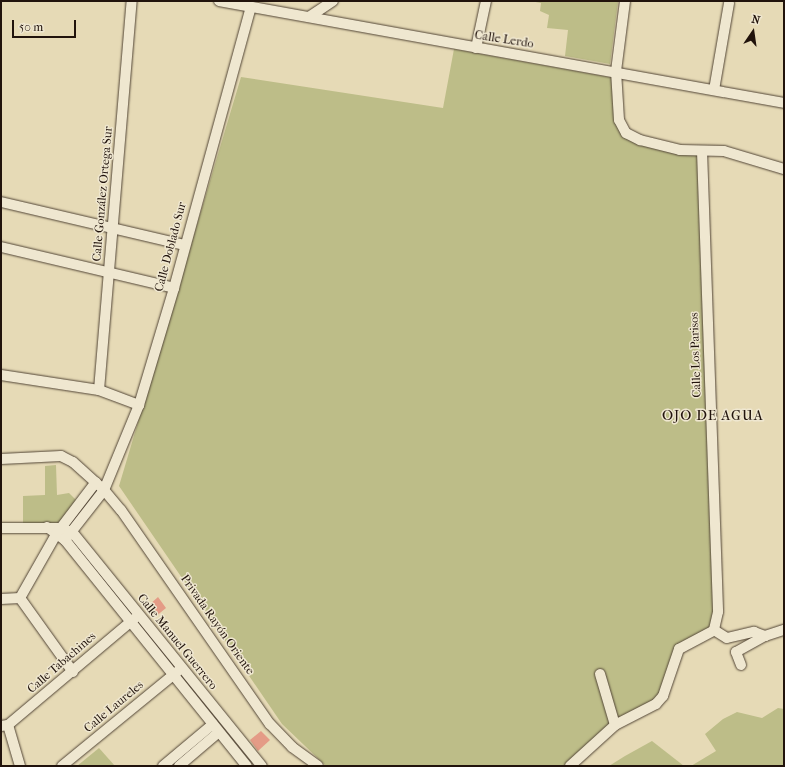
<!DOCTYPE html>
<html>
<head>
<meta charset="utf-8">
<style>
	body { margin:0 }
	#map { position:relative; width:785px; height:767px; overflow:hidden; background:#e6dab6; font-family:"IM FELL French Canon",serif }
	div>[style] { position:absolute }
	.green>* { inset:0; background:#bdbd88 }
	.building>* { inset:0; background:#e49b86 }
	.roads { filter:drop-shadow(0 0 1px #524536) drop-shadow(0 0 1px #524536) }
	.minor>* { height:10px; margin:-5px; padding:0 5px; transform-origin:5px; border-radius:5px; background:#efe7d0 }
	span { translate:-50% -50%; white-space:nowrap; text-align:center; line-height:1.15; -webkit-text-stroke:3px #efe7d0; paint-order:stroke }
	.street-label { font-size:12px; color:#21130c }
	.quarter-label { font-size:14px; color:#21130c; letter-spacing:1px }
	.frame { position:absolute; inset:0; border:2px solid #21130c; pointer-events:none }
	.north { position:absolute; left:733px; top:12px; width:40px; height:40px; -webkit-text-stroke:3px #efe7d0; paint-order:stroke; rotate:13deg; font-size:11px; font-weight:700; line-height:16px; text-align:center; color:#21130c }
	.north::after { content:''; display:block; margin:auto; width:14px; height:18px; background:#21130c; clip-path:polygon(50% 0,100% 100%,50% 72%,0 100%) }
	.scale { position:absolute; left:12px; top:20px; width:64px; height:18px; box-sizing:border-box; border:2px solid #21130c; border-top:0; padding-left:5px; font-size:12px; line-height:14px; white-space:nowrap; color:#21130c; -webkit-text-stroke:3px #efe7d0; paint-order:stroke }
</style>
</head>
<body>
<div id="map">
	<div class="green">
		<div style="clip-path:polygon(530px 1px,618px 1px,610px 64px,565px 56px,568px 30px,547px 28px,549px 15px,540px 11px,541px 3px)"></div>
		<div style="clip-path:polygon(454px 49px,614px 78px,623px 131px,701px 150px,716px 610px,713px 626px,678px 652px,662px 696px,617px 722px,569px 766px,326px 766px,282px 724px,119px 486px,241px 77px,443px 108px)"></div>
		<div style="clip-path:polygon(56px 465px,57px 495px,69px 493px,77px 501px,60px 523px,23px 523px,23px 496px,45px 495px,45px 466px)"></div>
		<div style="clip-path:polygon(778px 708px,784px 709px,784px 766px,691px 766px,716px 751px,705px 734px,723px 719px,737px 712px,762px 718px)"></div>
		<div style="clip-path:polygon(652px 741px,684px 766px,609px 766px,625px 756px)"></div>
		<div style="clip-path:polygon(99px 748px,115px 766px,77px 766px)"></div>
	</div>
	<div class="building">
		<div style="clip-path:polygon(158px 597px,166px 608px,155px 617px,148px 611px,152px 609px,149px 605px)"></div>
		<div style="clip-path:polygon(261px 731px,270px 740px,258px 751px,250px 740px)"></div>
	</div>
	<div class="roads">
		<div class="minor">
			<div style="left:219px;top:1px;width:574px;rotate:10.23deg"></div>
			<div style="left:625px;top:1px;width:71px;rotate:97.3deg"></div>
			<div style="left:616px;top:71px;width:49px;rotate:86.5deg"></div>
			<div style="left:619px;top:120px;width:15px;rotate:62deg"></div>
			<div style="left:626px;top:133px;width:16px;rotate:27deg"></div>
			<div style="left:640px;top:140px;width:41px;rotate:14deg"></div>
			<div style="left:680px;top:150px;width:44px;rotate:1.3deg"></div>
			<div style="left:724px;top:151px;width:63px;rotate:16.7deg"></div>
			<div style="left:309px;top:17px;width:29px;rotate:-34deg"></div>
			<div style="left:476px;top:48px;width:48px;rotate:-78deg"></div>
			<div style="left:714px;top:90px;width:88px;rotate:-80.2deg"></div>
			<div style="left:702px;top:151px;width:461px;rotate:88deg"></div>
			<div style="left:718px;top:612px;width:18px;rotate:103deg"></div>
			<div style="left:1px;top:202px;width:189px;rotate:13.2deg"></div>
			<div style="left:1px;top:247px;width:178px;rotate:13.3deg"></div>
			<div style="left:1px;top:375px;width:99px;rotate:8.7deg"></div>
			<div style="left:99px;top:390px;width:43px;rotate:20.6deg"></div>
			<div style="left:99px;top:390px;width:390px;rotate:-85.2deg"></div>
			<div style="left:1px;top:459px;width:60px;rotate:-2.9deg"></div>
			<div style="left:61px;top:456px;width:13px;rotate:27deg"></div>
			<div style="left:73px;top:462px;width:42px;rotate:42.1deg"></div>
			<div style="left:104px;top:490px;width:26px;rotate:50deg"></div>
			<div style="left:121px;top:510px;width:261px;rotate:55.2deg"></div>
			<div style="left:270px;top:724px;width:32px;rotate:46deg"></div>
			<div style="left:292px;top:747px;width:32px;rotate:36deg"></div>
			<div style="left:47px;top:527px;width:22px;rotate:36deg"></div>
			<div style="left:65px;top:540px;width:290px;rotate:51.2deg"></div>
			<div style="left:1px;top:528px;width:61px"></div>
			<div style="left:62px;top:528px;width:12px;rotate:24deg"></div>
			<div style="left:73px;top:533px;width:300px;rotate:51deg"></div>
			<div style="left:65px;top:540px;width:63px;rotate:-52deg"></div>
			<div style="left:104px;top:490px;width:92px;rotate:-67.6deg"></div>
			<div style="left:139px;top:405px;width:122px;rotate:-73.3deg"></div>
			<div style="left:174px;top:288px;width:291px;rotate:-74.7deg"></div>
			<div style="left:20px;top:598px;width:75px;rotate:-60.4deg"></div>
			<div style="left:57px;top:533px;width:64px;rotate:-52.6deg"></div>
			<div style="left:20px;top:598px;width:91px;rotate:54.4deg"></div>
			<div style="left:1px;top:599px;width:19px;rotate:-3deg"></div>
			<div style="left:714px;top:630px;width:15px;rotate:32deg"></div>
			<div style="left:727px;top:638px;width:28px;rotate:-13deg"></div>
			<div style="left:754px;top:632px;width:12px;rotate:20deg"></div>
			<div style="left:765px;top:636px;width:20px;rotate:-18deg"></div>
			<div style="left:741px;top:665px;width:14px;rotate:-111deg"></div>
			<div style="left:736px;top:652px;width:33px;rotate:-29deg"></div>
			<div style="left:600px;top:674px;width:53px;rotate:73.6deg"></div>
			<div style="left:8px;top:725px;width:43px;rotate:73.7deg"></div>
			<div style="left:1px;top:726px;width:7px;rotate:-8deg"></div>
			<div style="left:8px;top:725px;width:165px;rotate:-40.1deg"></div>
			<div style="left:62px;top:766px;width:149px;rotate:-39.3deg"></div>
			<div style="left:163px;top:766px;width:65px;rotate:-40deg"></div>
			<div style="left:179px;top:766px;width:52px;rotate:-40.4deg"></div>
			<div style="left:570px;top:766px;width:61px;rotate:-42.3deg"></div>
			<div style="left:615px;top:725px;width:46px;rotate:-27.1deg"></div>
			<div style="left:656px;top:704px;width:11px;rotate:-49deg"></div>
			<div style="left:663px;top:696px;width:50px;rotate:-71.2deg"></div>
			<div style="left:679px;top:649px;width:40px;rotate:-28deg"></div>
		</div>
	</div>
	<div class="street-label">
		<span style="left:504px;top:40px;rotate:9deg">Calle Lerdo</span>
		<span style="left:103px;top:194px;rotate:-85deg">Calle González Ortega Sur</span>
		<span style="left:171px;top:247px;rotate:-75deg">Calle Doblado Sur</span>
		<span style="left:696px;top:355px;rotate:-92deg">Calle Los Parisos</span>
		<span style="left:217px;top:625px;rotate:55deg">Privada Rayón Oriente</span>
		<span style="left:177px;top:642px;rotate:51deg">Calle Manuel Guerrero</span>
		<span style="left:62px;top:663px;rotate:-41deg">Calle Tabachines</span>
		<span style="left:114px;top:707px;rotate:-40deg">Calle Laureles</span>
	</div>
	<div class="quarter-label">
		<span style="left:713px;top:416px">OJO DE AGUA</span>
	</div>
	<div class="frame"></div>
	<div class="north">N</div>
	<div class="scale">50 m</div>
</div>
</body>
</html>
